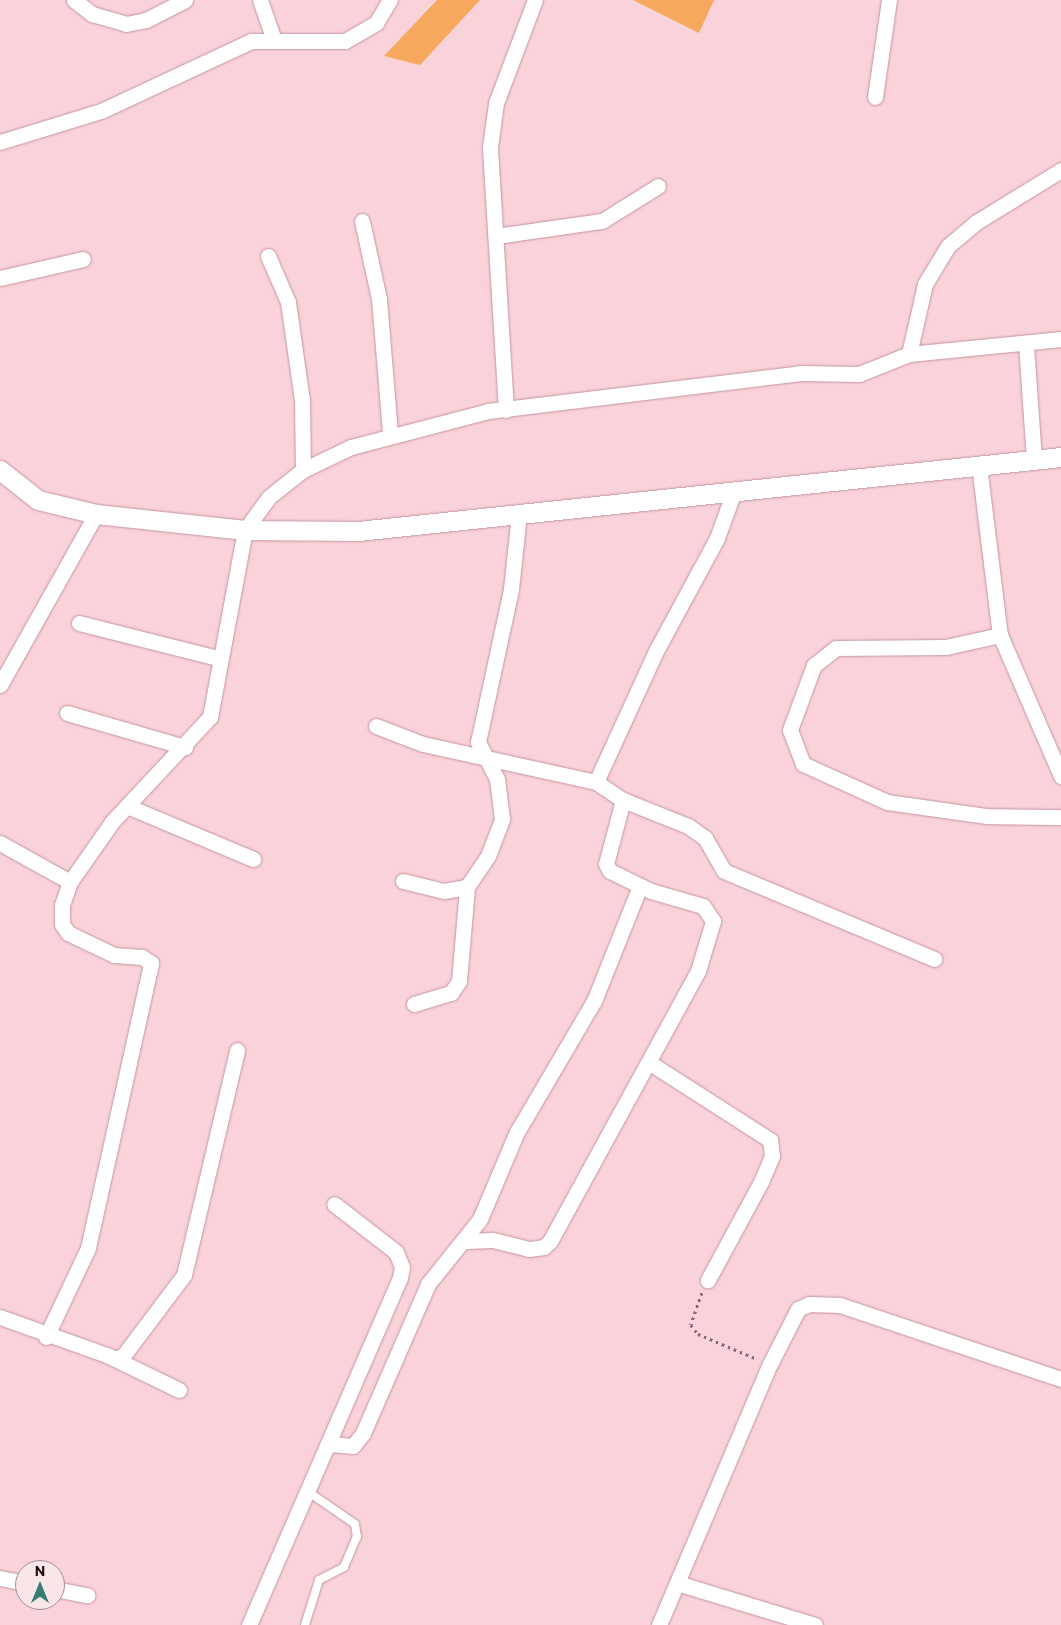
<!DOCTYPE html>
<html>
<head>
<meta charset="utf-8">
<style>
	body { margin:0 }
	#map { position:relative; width:1061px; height:1625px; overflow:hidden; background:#fad2da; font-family:Commissioner,sans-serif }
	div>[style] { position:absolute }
	.green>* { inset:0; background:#f6a95e }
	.path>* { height:2.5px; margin-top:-1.25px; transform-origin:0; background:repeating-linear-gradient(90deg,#84696f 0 2.5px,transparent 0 6.5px) }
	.roads { filter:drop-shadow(0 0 1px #c4959f) drop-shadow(0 0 1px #c4959f) }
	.service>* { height:8px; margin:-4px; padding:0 4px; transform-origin:4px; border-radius:4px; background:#fff }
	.minor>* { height:15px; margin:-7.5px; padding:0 7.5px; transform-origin:7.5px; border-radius:7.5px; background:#fff }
	.tertiary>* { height:19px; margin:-9.5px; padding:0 9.5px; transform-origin:9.5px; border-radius:9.5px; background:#fff }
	span { translate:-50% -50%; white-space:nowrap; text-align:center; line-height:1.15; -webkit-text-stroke:5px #fae5e9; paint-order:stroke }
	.north { position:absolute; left:15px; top:1560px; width:50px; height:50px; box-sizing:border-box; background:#fae5e9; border:1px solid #a28f93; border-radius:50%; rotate:0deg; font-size:14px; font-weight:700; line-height:20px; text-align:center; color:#1e0e12 }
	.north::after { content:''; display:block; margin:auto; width:18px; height:22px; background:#377d73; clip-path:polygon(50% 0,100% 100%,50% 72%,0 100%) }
</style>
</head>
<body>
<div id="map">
	<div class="green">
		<div style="clip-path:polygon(437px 0,480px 0,420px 65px,384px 56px)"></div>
		<div style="clip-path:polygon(633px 0,714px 0,699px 33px)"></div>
	</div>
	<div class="path">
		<div style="left:702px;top:1293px;width:34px;rotate:109deg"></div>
		<div style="left:691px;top:1325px;width:11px;rotate:52deg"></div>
		<div style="left:698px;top:1334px;width:64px;rotate:23deg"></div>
	</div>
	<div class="roads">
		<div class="service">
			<div style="left:305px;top:1625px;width:47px;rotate:-72.7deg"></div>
			<div style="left:319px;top:1580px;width:28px;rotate:-27deg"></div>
			<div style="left:344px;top:1567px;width:33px;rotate:-67deg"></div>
			<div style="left:357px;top:1537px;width:13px;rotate:-99deg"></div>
			<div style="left:355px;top:1524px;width:58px;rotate:-145.5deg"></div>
		</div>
		<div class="minor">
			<div style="left:74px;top:0;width:23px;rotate:38deg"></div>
			<div style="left:92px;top:14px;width:35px;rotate:16deg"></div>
			<div style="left:126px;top:24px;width:20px;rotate:-11deg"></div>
			<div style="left:146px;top:20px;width:44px;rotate:-27.1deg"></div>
			<div style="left:260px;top:0;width:42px;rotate:70.7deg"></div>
			<div style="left:875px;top:97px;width:98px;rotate:-81.8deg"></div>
			<div style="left:0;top:142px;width:106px;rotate:-17.1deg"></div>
			<div style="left:101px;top:111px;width:166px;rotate:-25deg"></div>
			<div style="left:251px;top:41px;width:94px"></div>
			<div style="left:345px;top:41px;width:36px;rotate:-30deg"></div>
			<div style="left:376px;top:23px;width:27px;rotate:-59deg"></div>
			<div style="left:362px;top:221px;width:80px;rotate:77.7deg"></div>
			<div style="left:379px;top:299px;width:135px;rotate:85.3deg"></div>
			<div style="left:496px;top:236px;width:107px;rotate:-8.1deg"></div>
			<div style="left:602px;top:221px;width:66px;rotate:-32deg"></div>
			<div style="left:268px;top:256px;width:50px;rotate:66.5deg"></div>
			<div style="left:288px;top:302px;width:99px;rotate:81.9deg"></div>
			<div style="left:302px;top:400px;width:70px;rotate:89.2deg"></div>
			<div style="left:0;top:278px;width:85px;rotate:-12.9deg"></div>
			<div style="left:1026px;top:345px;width:114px;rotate:86deg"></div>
			<div style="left:909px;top:354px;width:72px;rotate:-77.1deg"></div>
			<div style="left:925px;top:284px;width:44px;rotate:-58.8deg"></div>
			<div style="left:948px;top:246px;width:35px;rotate:-40deg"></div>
			<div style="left:975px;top:223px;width:101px;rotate:-31.6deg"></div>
			<div style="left:506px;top:410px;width:263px;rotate:-93.5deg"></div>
			<div style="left:490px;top:147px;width:44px;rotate:-82.2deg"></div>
			<div style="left:496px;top:103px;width:110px;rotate:-69.3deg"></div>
			<div style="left:979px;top:465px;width:171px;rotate:83deg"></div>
			<div style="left:1000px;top:635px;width:154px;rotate:66.6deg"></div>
			<div style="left:79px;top:623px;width:146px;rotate:14.2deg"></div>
			<div style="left:1000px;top:635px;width:55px;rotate:167.5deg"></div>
			<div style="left:946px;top:647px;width:110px;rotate:179.5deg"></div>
			<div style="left:836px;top:648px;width:28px;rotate:142deg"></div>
			<div style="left:814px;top:665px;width:69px;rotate:110.3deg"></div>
			<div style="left:790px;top:730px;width:36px;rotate:69deg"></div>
			<div style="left:803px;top:764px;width:92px;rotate:24.3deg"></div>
			<div style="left:887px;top:802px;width:101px;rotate:8deg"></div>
			<div style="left:987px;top:816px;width:74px;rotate:0.8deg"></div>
			<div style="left:0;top:685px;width:196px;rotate:-60.7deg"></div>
			<div style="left:67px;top:713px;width:123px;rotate:16.1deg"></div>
			<div style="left:376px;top:726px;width:50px;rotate:21deg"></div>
			<div style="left:423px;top:744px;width:177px;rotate:12.4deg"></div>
			<div style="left:596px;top:782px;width:32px;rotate:34deg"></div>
			<div style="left:623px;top:800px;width:66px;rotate:104.9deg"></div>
			<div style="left:606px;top:864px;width:8px;rotate:60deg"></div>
			<div style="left:610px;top:871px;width:46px;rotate:26deg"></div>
			<div style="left:651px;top:891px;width:54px;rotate:16.1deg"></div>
			<div style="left:703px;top:906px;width:18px;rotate:56deg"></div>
			<div style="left:713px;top:921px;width:52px;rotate:106.7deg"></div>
			<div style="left:698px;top:971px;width:308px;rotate:118.7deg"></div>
			<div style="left:550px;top:1241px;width:8px;rotate:135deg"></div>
			<div style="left:544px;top:1247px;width:15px;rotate:172deg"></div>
			<div style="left:529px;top:1249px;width:38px;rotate:-166deg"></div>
			<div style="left:492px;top:1240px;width:26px;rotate:178deg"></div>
			<div style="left:596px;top:782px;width:144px;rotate:-65.4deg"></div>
			<div style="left:656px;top:651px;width:128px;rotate:-61.6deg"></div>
			<div style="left:717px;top:538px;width:47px;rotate:-70deg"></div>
			<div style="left:623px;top:800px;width:70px;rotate:21.8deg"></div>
			<div style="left:688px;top:826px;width:21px;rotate:35deg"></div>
			<div style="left:705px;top:838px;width:38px;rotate:60deg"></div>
			<div style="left:724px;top:871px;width:228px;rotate:22.7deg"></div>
			<div style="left:127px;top:806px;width:137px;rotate:22.8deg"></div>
			<div style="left:0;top:843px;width:80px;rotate:29.1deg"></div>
			<div style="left:403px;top:881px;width:42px;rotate:13.7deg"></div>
			<div style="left:444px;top:891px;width:23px;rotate:-10deg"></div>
			<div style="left:467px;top:887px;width:37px;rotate:-56deg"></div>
			<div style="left:488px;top:856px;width:40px;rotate:-69deg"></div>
			<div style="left:502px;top:819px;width:40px;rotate:-97.1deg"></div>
			<div style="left:497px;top:779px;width:42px;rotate:-117.2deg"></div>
			<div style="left:478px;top:742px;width:157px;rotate:-77.8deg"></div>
			<div style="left:511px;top:589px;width:75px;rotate:-83.9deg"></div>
			<div style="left:414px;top:1004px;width:39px;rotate:-17deg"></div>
			<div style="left:451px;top:993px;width:14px;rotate:-56deg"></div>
			<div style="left:459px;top:981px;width:94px;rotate:-85.1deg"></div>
			<div style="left:650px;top:1063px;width:143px;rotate:32.7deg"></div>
			<div style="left:770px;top:1140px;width:16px;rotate:83deg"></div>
			<div style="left:772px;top:1156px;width:26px;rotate:113deg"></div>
			<div style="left:762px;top:1180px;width:114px;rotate:118.4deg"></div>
			<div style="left:0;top:1317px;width:114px;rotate:19.6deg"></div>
			<div style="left:107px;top:1355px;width:80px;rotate:25.9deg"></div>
			<div style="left:46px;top:1337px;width:98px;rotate:-64.7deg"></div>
			<div style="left:88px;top:1248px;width:292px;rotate:-77.5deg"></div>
			<div style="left:151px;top:963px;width:11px;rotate:-146deg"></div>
			<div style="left:142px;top:957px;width:28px;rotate:-176deg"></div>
			<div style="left:114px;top:955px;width:51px;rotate:-154.4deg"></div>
			<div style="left:68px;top:933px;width:11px;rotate:-124deg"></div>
			<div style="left:62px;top:924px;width:19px;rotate:-90deg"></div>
			<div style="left:62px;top:905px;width:24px;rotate:-71deg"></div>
			<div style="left:70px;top:882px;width:73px;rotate:-55deg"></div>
			<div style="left:112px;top:822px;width:144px;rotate:-47deg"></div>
			<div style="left:210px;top:717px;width:190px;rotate:-79.4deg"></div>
			<div style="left:245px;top:530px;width:41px;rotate:-54deg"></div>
			<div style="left:269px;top:497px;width:43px;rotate:-38.5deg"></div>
			<div style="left:303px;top:470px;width:53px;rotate:-25.6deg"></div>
			<div style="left:351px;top:447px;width:142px;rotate:-14.7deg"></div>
			<div style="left:488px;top:411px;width:315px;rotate:-6.9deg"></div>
			<div style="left:801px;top:373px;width:58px;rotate:1deg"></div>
			<div style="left:859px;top:374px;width:54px;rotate:-21.8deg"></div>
			<div style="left:909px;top:354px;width:153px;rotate:-5.6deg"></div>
			<div style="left:115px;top:1359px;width:9px;rotate:-21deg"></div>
			<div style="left:123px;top:1356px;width:101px;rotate:-53deg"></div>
			<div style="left:184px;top:1275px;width:231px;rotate:-76.7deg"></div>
			<div style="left:330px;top:1444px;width:23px;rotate:5deg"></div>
			<div style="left:353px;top:1446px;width:16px;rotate:-52deg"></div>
			<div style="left:363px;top:1433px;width:163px;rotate:-66.4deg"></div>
			<div style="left:428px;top:1284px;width:83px;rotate:-51.3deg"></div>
			<div style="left:480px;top:1219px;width:95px;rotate:-67deg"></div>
			<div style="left:517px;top:1132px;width:152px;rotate:-59.6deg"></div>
			<div style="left:594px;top:1001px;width:124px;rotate:-68.2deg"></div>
			<div style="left:0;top:1578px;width:25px;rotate:11deg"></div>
			<div style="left:677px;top:1583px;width:144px;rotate:16.9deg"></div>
			<div style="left:55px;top:1589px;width:33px;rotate:11deg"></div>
			<div style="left:249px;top:1625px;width:378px;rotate:-66.5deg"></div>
			<div style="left:400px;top:1278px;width:11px;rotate:-80deg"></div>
			<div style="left:402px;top:1267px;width:16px;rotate:-112deg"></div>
			<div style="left:396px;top:1252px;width:78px;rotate:-142.3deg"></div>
			<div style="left:659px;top:1625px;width:284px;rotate:-67deg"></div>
			<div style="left:770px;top:1364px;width:62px;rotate:-63deg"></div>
			<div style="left:798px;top:1309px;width:12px;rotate:-24deg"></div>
			<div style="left:809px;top:1304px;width:31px;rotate:2deg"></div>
			<div style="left:840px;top:1305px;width:233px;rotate:18.5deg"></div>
		</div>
		<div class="tertiary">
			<div style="left:0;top:470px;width:48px;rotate:38.3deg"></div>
			<div style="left:38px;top:500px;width:60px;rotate:13.6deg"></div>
			<div style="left:96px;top:514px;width:150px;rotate:6.1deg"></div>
			<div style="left:245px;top:530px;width:113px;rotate:0.5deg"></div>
			<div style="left:358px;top:531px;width:707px;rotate:-6.01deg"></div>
		</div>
	</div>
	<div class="north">N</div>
</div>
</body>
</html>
